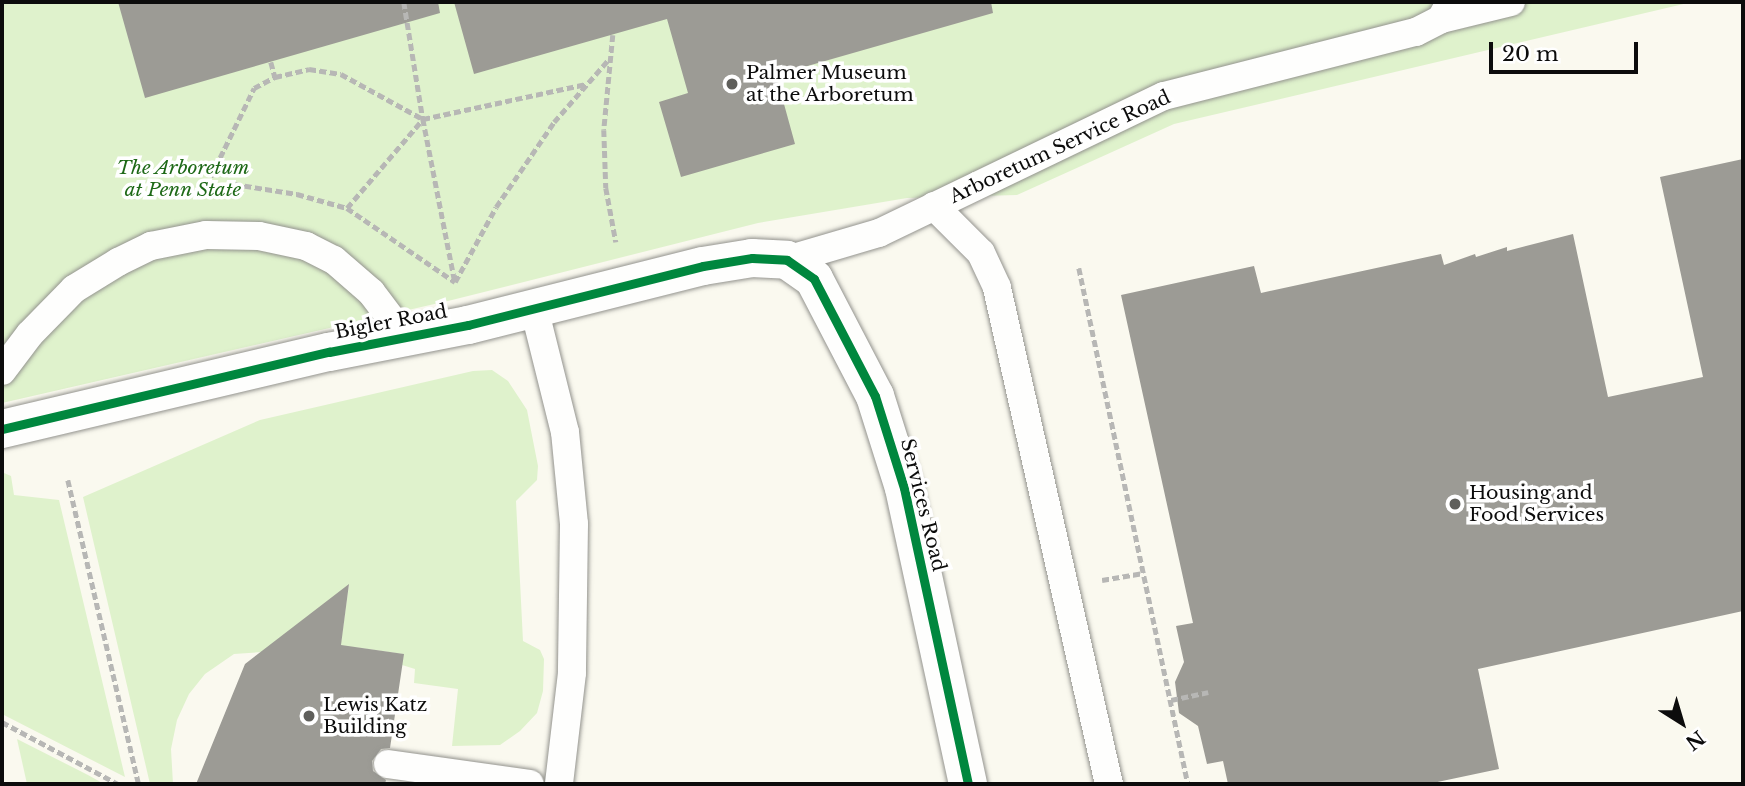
<!DOCTYPE html>
<html>
<head>
<meta charset="utf-8">
<style>
	body { margin:0 }
	#map { position:relative; width:1745px; height:786px; overflow:hidden; background:#faf9ef; font-family:"Libre Baskerville",serif }
	div>[style] { position:absolute }
	.green>* { inset:0; background:#dff2cc }
	.building>* { inset:0; background:#9c9b95 }
	.path>* { height:4.5px; margin-top:-2.25px; transform-origin:0; background:repeating-linear-gradient(90deg,#b7b7b5 0 7px,transparent 0 10.5px) }
	.roads { filter:drop-shadow(0 0 2px #93938e) drop-shadow(0 0 2px #93938e) }
	.service>* { height:28px; margin:-14px; padding:0 14px; transform-origin:14px; border-radius:14px; background:#fefefd }
	.minor>* { height:38px; margin:-19px; padding:0 19px; transform-origin:19px; border-radius:19px; background:#fefefd }
	.cycleway>* { height:9px; margin:-4.5px; padding:0 4.5px; transform-origin:4.5px; border-radius:4.5px; background:#00873e }
	.dots>* { width:19px; height:19px; translate:-50% -50%; box-sizing:border-box; border:4px solid #fff; border-radius:50% }
	span { translate:-50% -50%; white-space:nowrap; text-align:center; line-height:1.15; -webkit-text-stroke:7px #fff; paint-order:stroke }
	.poi-label { font-size:19px; color:#0c0c0c }
	.left { translate:0 -50%; text-align:left }
	.street-label { font-size:19px; color:#0c0c0c }
	.park-label { font-size:19px; color:#1e6917; font-style:italic }
	.frame { position:absolute; inset:0; border:4px solid #0c0c0c; pointer-events:none }
	.north { position:absolute; left:1647px; top:688px; width:70px; height:70px; -webkit-text-stroke:5px #fff; paint-order:stroke; rotate:143deg; font-size:19px; font-weight:700; line-height:28px; text-align:center; color:#0c0c0c }
	.north::after { content:''; display:block; margin:auto; width:24px; height:32px; background:#0c0c0c; clip-path:polygon(50% 0,100% 100%,50% 72%,0 100%) }
	.scale { position:absolute; left:1489px; top:42px; width:149px; height:32px; box-sizing:border-box; border:4px solid #0c0c0c; border-top:0; padding-left:9px; font-size:21px; line-height:24px; white-space:nowrap; color:#0c0c0c; -webkit-text-stroke:5px #fff; paint-order:stroke }
</style>
</head>
<body>
<div id="map">
	<div class="green">
		<div style="clip-path:polygon(2px 2px,1692px 2px,1174px 124px,1017px 195px,907px 198px,758px 223px,452px 300px,2px 403px)"></div>
		<div style="clip-path:polygon(492px 370px,508px 381px,527px 410px,538px 466px,537px 480px,516px 501px,523px 641px,540px 650px,544px 659px,543px 691px,537px 713px,520px 731px,500px 745px,452px 746px,458px 689px,414px 683px,415px 669px,402px 665px,403px 654px,353px 647px,339px 656px,349px 585px,262px 652px,234px 654px,205px 674px,189px 694px,177px 720px,171px 749px,173px 784px,150px 784px,83px 497px,260px 420px,473px 371px)"></div>
		<div style="clip-path:polygon(4px 473px,11px 476px,14px 495px,59px 500px,125px 777px,2px 714px)"></div>
		<div style="clip-path:polygon(17px 739px,88px 775px,104px 784px,27px 784px)"></div>
	</div>
	<div class="building">
		<div style="clip-path:polygon(118px 2px,438px 2px,440px 13px,145px 98px)"></div>
		<div style="clip-path:polygon(454px 2px,991px 2px,993px 13px,776px 75px,795px 144px,681px 177px,659px 102px,688px 93px,667px 19px,474px 74px)"></div>
		<div style="clip-path:polygon(1743px 159px,1743px 611px,1478px 669px,1499px 769px,1428px 784px,1228px 784px,1223px 761px,1207px 764px,1198px 726px,1179px 713px,1175px 682px,1184px 662px,1176px 626px,1193px 623px,1121px 295px,1254px 266px,1261px 293px,1441px 254px,1444px 265px,1475px 254px,1476px 257px,1507px 247px,1507px 251px,1573px 234px,1608px 397px,1703px 377px,1660px 177px)"></div>
		<div style="clip-path:polygon(349px 584px,341px 645px,404px 654px,390px 748px,381px 749px,372px 761px,373px 771px,386px 780px,385px 784px,196px 784px,245px 664px)"></div>
	</div>
	<div class="path">
		<div style="left:404px;top:2px;width:119px;rotate:80.8deg"></div>
		<div style="left:423px;top:119px;width:166px;rotate:78.9deg"></div>
		<div style="left:613px;top:35px;width:95px;rotate:95.4deg"></div>
		<div style="left:604px;top:130px;width:58px;rotate:88deg"></div>
		<div style="left:606px;top:188px;width:55px;rotate:79.5deg"></div>
		<div style="left:271px;top:62px;width:16px;rotate:75deg"></div>
		<div style="left:206px;top:186px;width:109px;rotate:-63.9deg"></div>
		<div style="left:254px;top:88px;width:24px;rotate:-28deg"></div>
		<div style="left:275px;top:77px;width:35px;rotate:-13deg"></div>
		<div style="left:309px;top:69px;width:32px;rotate:9deg"></div>
		<div style="left:341px;top:74px;width:94px;rotate:28.8deg"></div>
		<div style="left:206px;top:187px;width:28px;rotate:-6deg"></div>
		<div style="left:234px;top:184px;width:64px;rotate:9deg"></div>
		<div style="left:297px;top:194px;width:52px;rotate:15.6deg"></div>
		<div style="left:347px;top:208px;width:131px;rotate:34.4deg"></div>
		<div style="left:455px;top:282px;width:85px;rotate:-61.3deg"></div>
		<div style="left:496px;top:207px;width:103px;rotate:-55.7deg"></div>
		<div style="left:554px;top:122px;width:84px;rotate:-48.9deg"></div>
		<div style="left:347px;top:208px;width:117px;rotate:-49.5deg"></div>
		<div style="left:423px;top:119px;width:167px;rotate:-12.1deg"></div>
		<div style="left:1079px;top:268px;width:527px;rotate:78.07deg"></div>
		<div style="left:68px;top:480px;width:312px;rotate:76.9deg"></div>
		<div style="left:1102px;top:580px;width:42px;rotate:-9.7deg"></div>
		<div style="left:1171px;top:700px;width:38px;rotate:-12deg"></div>
		<div style="left:2px;top:722px;width:132px;rotate:28.1deg"></div>
	</div>
	<div class="roads">
		<div class="service">
			<div style="left:1441px;top:19px;width:72px;rotate:-13.7deg"></div>
			<div style="left:934px;top:206px;width:66px;rotate:45deg"></div>
			<div style="left:981px;top:253px;width:38px;rotate:65deg"></div>
			<div style="left:997px;top:288px;width:508px;rotate:77.28deg"></div>
			<div style="left:787px;top:260px;width:96px;rotate:-16.4deg"></div>
			<div style="left:879px;top:233px;width:316px;rotate:-25.7deg"></div>
			<div style="left:1164px;top:96px;width:260px;rotate:-14.3deg"></div>
			<div style="left:1416px;top:32px;width:28px;rotate:-27deg"></div>
			<div style="left:1441px;top:19px;width:19px;rotate:-62deg"></div>
			<div style="left:534px;top:308px;width:128px;rotate:76deg"></div>
			<div style="left:565px;top:432px;width:92px;rotate:84.4deg"></div>
			<div style="left:574px;top:524px;width:149px;rotate:90.8deg"></div>
			<div style="left:572px;top:673px;width:112px;rotate:96.7deg"></div>
			<div style="left:2px;top:371px;width:46px;rotate:-52.9deg"></div>
			<div style="left:30px;top:334px;width:63px;rotate:-45.6deg"></div>
			<div style="left:74px;top:289px;width:52px;rotate:-31.5deg"></div>
			<div style="left:118px;top:262px;width:37px;rotate:-26deg"></div>
			<div style="left:151px;top:246px;width:56px;rotate:-11.3deg"></div>
			<div style="left:206px;top:235px;width:53px;rotate:1.1deg"></div>
			<div style="left:259px;top:236px;width:48px;rotate:12deg"></div>
			<div style="left:306px;top:246px;width:31px;rotate:27deg"></div>
			<div style="left:334px;top:260px;width:49px;rotate:40.9deg"></div>
			<div style="left:371px;top:292px;width:56px;rotate:52.9deg"></div>
			<div style="left:388px;top:764px;width:143px;rotate:8deg"></div>
		</div>
		<div class="minor">
			<div style="left:2px;top:429px;width:336px;rotate:-13.3deg"></div>
			<div style="left:329px;top:352px;width:142px;rotate:-11deg"></div>
			<div style="left:468px;top:325px;width:242px;rotate:-14.1deg"></div>
			<div style="left:703px;top:266px;width:50px;rotate:-9.3deg"></div>
			<div style="left:752px;top:258px;width:35px;rotate:3deg"></div>
			<div style="left:787px;top:260px;width:33px;rotate:35deg"></div>
			<div style="left:814px;top:279px;width:132px;rotate:62.5deg"></div>
			<div style="left:875px;top:396px;width:96px;rotate:72.5deg"></div>
			<div style="left:904px;top:488px;width:303px;rotate:77.8deg"></div>
		</div>
	</div>
	<div class="cycleway">
		<div style="left:2px;top:429px;width:336px;rotate:-13.3deg"></div>
		<div style="left:329px;top:352px;width:142px;rotate:-11deg"></div>
		<div style="left:468px;top:325px;width:242px;rotate:-14.1deg"></div>
		<div style="left:703px;top:266px;width:50px;rotate:-9.3deg"></div>
		<div style="left:752px;top:258px;width:35px;rotate:3deg"></div>
		<div style="left:787px;top:260px;width:33px;rotate:35deg"></div>
		<div style="left:814px;top:279px;width:132px;rotate:62.5deg"></div>
		<div style="left:875px;top:396px;width:96px;rotate:72.5deg"></div>
		<div style="left:904px;top:488px;width:303px;rotate:77.8deg"></div>
	</div>
	<div class="dots">
		<div style="left:732px;top:84px;background:#5f5f5b"></div>
		<div style="left:1455px;top:504px;background:#5f5f5b"></div>
		<div style="left:309px;top:716px;background:#5f5f5b"></div>
	</div>
	<div class="poi-label">
		<span class="left" style="left:746px;top:84px">Palmer Museum<br>at the Arboretum</span>
		<span class="left" style="left:1469px;top:504px">Housing and<br>Food Services</span>
		<span class="left" style="left:323px;top:716px">Lewis Katz<br>Building</span>
	</div>
	<div class="street-label">
		<span style="left:1060px;top:147px;rotate:-25deg">Arboretum Service Road</span>
		<span style="left:391px;top:322px;rotate:-11deg">Bigler Road</span>
		<span style="left:923px;top:505px;rotate:76deg">Services Road</span>
	</div>
	<div class="park-label">
		<span style="left:183px;top:179px">The Arboretum<br>at Penn State</span>
	</div>
	<div class="frame"></div>
	<div class="north">N</div>
	<div class="scale">20 m</div>
</div>
</body>
</html>
